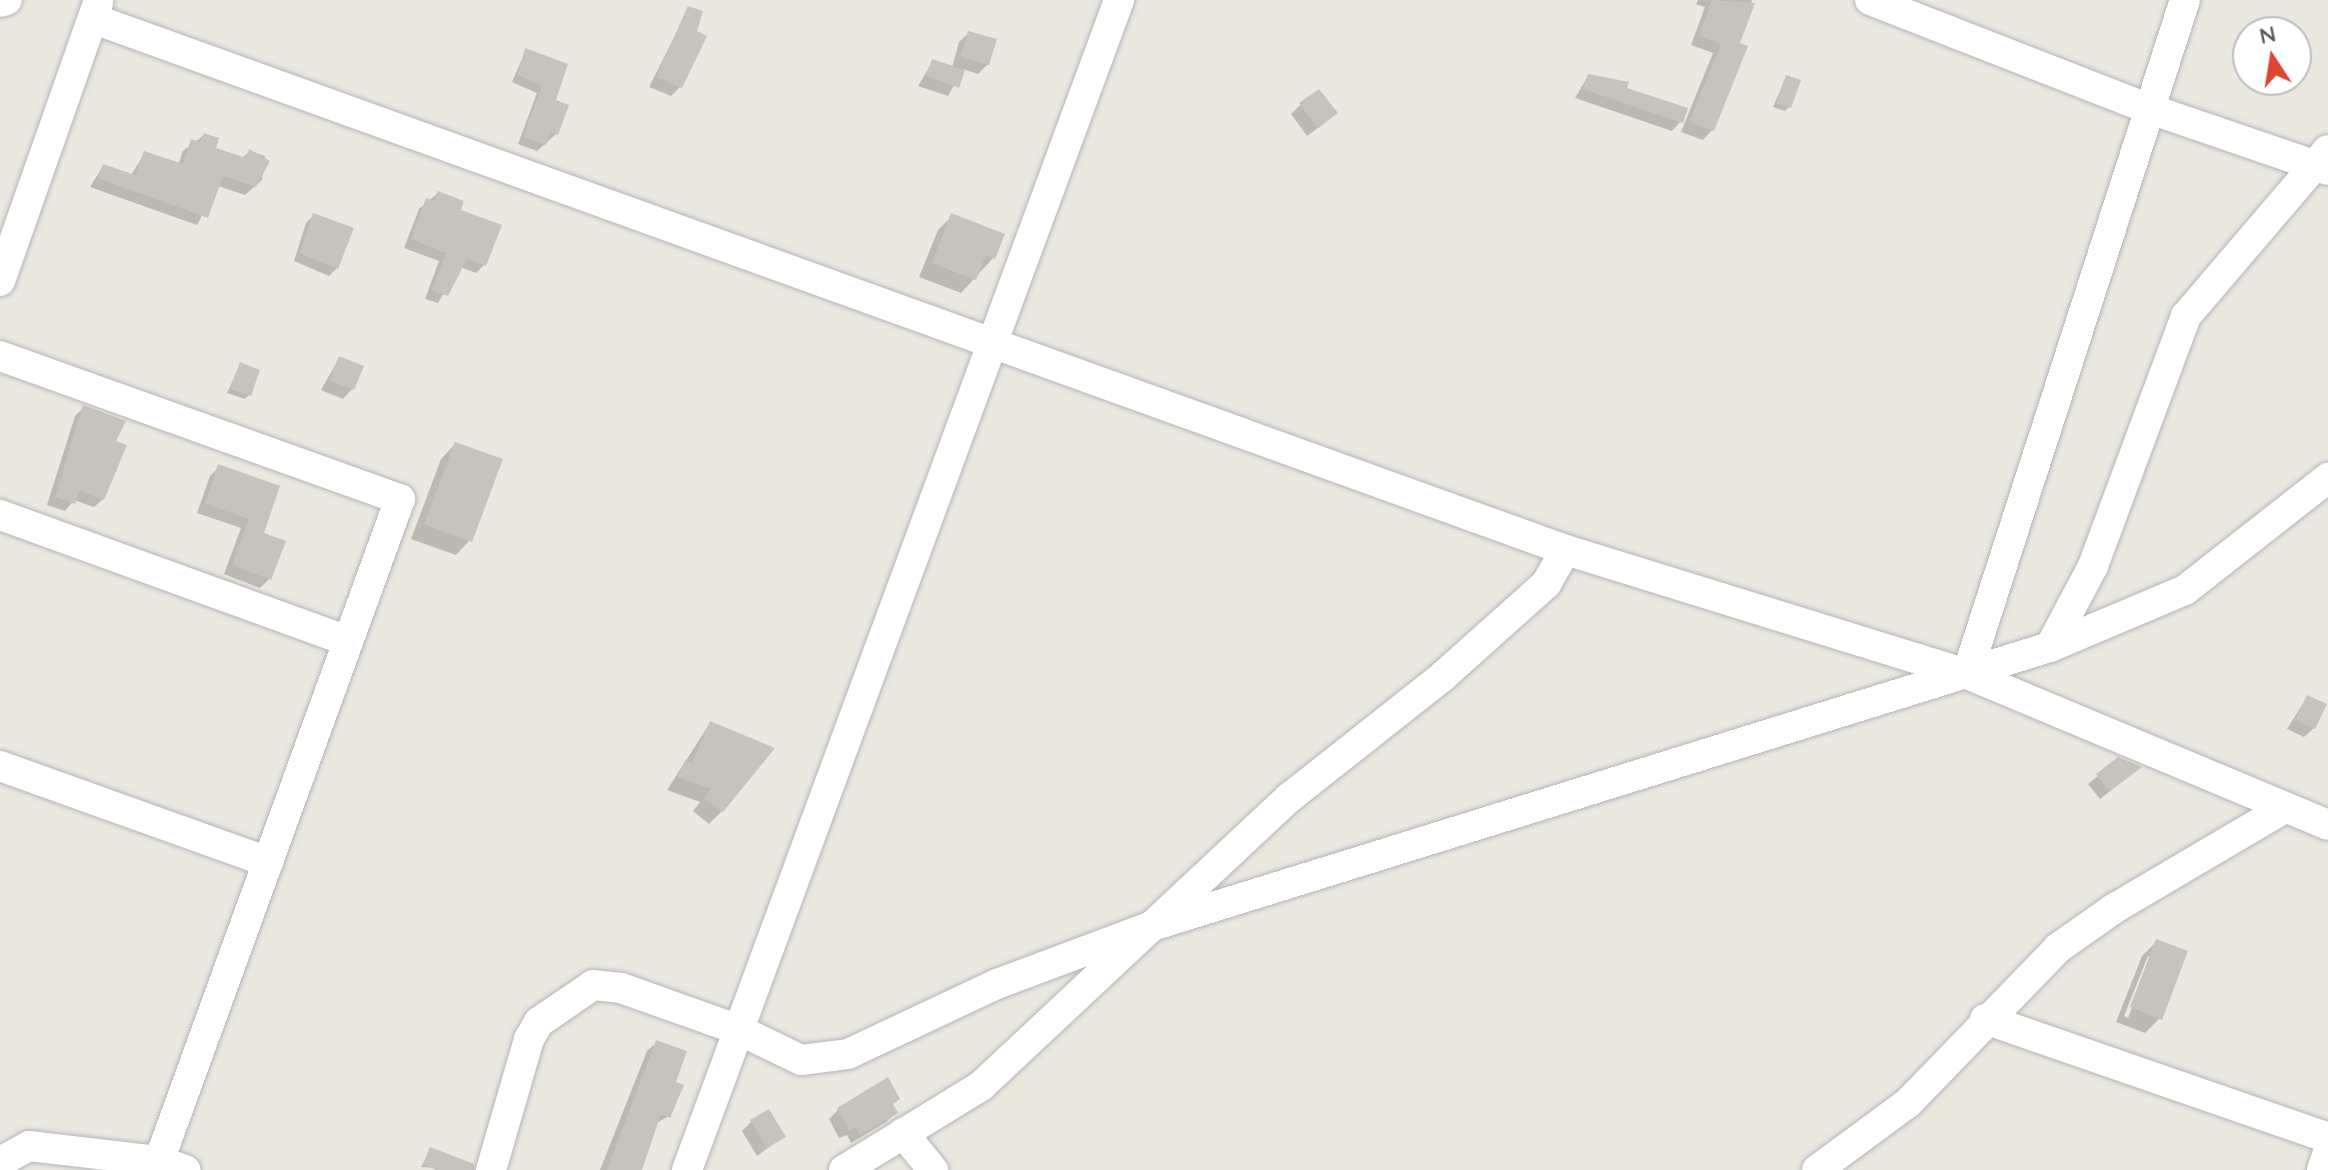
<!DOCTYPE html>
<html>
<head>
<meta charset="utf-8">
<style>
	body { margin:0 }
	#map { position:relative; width:2328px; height:1170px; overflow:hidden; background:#eae8df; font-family:Quicksand,sans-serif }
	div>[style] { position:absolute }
	.shadow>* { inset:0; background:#0003 }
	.building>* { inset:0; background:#c6c2bc }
	.roads { filter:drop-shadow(0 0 2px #b2b5b9) drop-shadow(0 0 2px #b2b5b9) }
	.minor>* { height:30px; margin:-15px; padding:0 15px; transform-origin:15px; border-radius:15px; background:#fff }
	span { translate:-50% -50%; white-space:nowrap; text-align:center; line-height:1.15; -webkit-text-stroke:7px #fff; paint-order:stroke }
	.north { position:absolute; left:2232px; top:16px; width:80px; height:80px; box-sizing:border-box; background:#fff; border:2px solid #bcbdbf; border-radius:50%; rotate:348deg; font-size:22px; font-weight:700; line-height:32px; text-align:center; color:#585b5f }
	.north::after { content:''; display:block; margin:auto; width:28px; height:36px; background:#dc4734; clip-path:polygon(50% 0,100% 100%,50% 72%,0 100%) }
</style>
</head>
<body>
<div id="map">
	<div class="shadow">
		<div style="clip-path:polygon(1698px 0,1752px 0,1738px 44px,1745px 47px,1712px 130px,1703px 140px,1681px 132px,1713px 53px,1691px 45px,1705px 7px,1696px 4px)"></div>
		<div style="clip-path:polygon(689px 8px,694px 33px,680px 87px,671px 96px,649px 87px)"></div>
		<div style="clip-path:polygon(969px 33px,988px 64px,978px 74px,963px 69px,948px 96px,918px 86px,933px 61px,952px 68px,959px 42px)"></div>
		<div style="clip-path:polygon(526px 50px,553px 101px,556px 134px,537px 151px,518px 144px,537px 93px,512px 82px)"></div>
		<div style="clip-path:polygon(1588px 76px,1625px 89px,1681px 121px,1672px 131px,1575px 98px)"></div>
		<div style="clip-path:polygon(1786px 77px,1789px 107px,1785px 111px,1773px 107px)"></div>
		<div style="clip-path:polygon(1300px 105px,1326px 122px,1307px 136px,1291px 114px)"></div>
		<div style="clip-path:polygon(204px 135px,214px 149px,241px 159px,250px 151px,265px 156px,262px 180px,245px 195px,218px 186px,197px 225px,90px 187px,103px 166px,131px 175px,145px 153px,178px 165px,183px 151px)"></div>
		<div style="clip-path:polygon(438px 193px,458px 211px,484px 265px,476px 273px,460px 267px,438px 303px,425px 299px,439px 261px,404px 248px,419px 209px)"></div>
		<div style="clip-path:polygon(314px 215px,337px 268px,329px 276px,294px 261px,306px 223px)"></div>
		<div style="clip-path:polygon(952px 216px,993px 258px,961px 293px,919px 277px,938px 230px)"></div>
		<div style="clip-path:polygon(339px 358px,352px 389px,343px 399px,321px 390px)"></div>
		<div style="clip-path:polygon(240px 365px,249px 395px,245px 399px,227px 393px)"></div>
		<div style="clip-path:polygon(84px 407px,113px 442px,103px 499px,94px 507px,74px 500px,65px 511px,47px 505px,75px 416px)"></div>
		<div style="clip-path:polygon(455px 444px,470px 540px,456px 555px,411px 539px,441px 459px)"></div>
		<div style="clip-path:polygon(219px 467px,261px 534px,269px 579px,260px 588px,224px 574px,241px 528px,197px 513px,210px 476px)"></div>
		<div style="clip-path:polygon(2307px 697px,2314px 728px,2304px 737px,2287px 729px)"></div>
		<div style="clip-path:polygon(710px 723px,722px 811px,709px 824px,693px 811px,700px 802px,667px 790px)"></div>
		<div style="clip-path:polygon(2118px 760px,2139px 768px,2100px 799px,2088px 784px)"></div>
		<div style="clip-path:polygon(evenodd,2157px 941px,2160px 1018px,2145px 1033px,2116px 1022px,2142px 956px,2157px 941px,2148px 956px,2152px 956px,2128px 1018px,2124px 1016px,2148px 956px)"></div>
		<div style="clip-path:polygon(657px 1042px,673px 1083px,669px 1116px,655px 1124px,639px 1170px,600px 1170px,647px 1051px)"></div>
		<div style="clip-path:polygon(891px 1105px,896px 1112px,886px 1122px,851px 1143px,847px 1135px,839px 1138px,829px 1119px,838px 1110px)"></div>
		<div style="clip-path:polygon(752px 1121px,783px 1137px,757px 1156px,742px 1131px)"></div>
		<div style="clip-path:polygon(431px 1149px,470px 1170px,421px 1167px)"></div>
	</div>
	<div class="building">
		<div style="clip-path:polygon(1712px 0,1755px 3px,1740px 43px,1748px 46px,1714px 131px,1689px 122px,1721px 44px,1699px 36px)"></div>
		<div style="clip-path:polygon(688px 6px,703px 11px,697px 31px,707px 36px,682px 88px,656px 77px)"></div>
		<div style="clip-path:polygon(968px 31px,997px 39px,989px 65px,960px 57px)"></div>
		<div style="clip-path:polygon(525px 48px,568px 64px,556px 100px,569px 105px,558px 135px,550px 133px,546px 145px,523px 137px,542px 86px,518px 75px)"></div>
		<div style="clip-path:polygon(932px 59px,965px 70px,959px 88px,926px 76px)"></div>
		<div style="clip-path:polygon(1588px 74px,1629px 82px,1627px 88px,1688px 108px,1683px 123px,1583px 89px)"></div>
		<div style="clip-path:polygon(1786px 75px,1801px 80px,1791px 108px,1776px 103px)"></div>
		<div style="clip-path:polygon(1319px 89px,1338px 113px,1318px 128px,1299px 103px)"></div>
		<div style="clip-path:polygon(204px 133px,219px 138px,216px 148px,246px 158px,249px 149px,270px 161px,256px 187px,223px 176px,208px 218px,98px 178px,103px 164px,135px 175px,144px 151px,183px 164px,191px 139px,200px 142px)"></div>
		<div style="clip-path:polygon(438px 191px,464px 201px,461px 210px,502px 225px,486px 266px,467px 259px,448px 296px,432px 290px,446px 253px,411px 239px,426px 198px,434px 201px)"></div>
		<div style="clip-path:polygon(313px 213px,354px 228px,338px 269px,300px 253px)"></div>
		<div style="clip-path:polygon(951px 213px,1005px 234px,995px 259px,986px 255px,976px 280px,932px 263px)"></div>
		<div style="clip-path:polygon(339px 356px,364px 366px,354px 390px,329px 380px)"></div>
		<div style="clip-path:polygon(240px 362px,260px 370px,251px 396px,230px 389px)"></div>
		<div style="clip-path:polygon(83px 405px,126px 421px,116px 441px,127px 445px,104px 500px,80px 491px,75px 504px,55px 497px)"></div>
		<div style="clip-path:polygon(455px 442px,503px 459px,472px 542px,424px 524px)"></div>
		<div style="clip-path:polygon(218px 464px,280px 486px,264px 533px,286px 541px,271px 580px,232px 565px,249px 519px,205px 504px)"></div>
		<div style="clip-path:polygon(2307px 695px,2327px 704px,2315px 729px,2295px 720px)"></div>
		<div style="clip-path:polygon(710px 721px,775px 748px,723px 812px,704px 798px,711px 789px,678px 777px,685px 760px,692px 763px)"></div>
		<div style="clip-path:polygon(2118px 757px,2142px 767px,2109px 792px,2096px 774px)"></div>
		<div style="clip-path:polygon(2156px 939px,2188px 951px,2162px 1020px,2130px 1007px)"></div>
		<div style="clip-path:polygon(656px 1040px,687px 1051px,676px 1082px,684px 1085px,670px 1118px,661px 1114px,642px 1170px,607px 1170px)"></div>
		<div style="clip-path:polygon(888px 1077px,900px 1099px,893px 1104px,898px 1113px,860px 1135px,856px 1127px,849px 1130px,837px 1108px)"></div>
		<div style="clip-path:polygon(769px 1109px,786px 1137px,767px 1148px,750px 1120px)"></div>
		<div style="clip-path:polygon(430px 1147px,474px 1164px,474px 1170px,436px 1170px,423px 1164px)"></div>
	</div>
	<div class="roads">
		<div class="minor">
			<div style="left:1870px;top:0;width:300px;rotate:21.3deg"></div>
			<div style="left:2150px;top:109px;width:188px;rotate:18.9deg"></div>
			<div style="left:0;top:2px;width:7px;rotate:-16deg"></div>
			<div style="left:94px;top:19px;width:1565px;rotate:19.84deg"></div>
			<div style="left:1566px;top:550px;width:420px;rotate:17.2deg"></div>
			<div style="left:1967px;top:674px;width:391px;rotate:22.7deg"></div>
			<div style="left:0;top:281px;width:296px;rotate:-70.6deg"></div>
			<div style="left:0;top:356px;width:425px;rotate:19.7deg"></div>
			<div style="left:400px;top:499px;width:705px;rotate:110deg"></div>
			<div style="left:0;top:515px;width:370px;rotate:19.9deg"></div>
			<div style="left:2050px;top:647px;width:92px;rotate:-62deg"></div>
			<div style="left:2093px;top:566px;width:267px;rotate:-69.6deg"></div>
			<div style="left:2186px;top:316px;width:218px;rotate:-49.5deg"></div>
			<div style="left:1967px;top:674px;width:708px;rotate:-72.08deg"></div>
			<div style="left:0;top:766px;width:285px;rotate:19.7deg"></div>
			<div style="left:1985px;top:1019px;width:363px;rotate:19.1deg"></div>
			<div style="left:903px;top:1133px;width:48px;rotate:51deg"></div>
			<div style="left:0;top:1162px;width:33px;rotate:-29deg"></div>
			<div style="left:29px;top:1146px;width:131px;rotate:6.6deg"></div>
			<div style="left:159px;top:1161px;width:28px;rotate:19deg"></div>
			<div style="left:491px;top:1170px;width:136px;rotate:-73.8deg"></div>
			<div style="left:529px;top:1039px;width:20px;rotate:-60deg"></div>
			<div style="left:539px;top:1022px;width:65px;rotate:-34.4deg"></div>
			<div style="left:593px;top:985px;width:28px;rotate:6deg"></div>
			<div style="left:621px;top:988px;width:125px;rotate:19.6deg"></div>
			<div style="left:739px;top:1030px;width:69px;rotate:25.8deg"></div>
			<div style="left:801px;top:1060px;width:47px;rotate:-7.3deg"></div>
			<div style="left:848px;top:1054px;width:165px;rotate:-25.2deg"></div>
			<div style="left:997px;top:984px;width:169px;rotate:-20.5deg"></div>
			<div style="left:1155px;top:925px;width:937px;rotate:-17.26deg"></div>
			<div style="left:2050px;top:647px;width:147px;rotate:-22.9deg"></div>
			<div style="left:2185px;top:590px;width:182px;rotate:-38.1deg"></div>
			<div style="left:687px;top:1170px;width:1247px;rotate:-69.73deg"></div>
			<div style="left:844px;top:1170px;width:161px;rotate:-31.5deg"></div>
			<div style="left:981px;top:1086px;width:422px;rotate:-43.1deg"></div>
			<div style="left:1289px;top:798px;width:195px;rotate:-38.3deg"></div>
			<div style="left:1442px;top:677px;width:140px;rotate:-41.8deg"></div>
			<div style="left:1546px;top:584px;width:39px;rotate:-60deg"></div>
			<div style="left:1817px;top:1170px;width:113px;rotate:-36.4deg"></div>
			<div style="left:1908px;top:1103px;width:216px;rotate:-45.9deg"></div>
			<div style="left:2058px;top:948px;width:70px;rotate:-35.1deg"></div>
			<div style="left:2115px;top:908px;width:195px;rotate:-30.5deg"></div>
			<div style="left:2322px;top:1170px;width:18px;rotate:-71deg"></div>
		</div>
	</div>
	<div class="north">N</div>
</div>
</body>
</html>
